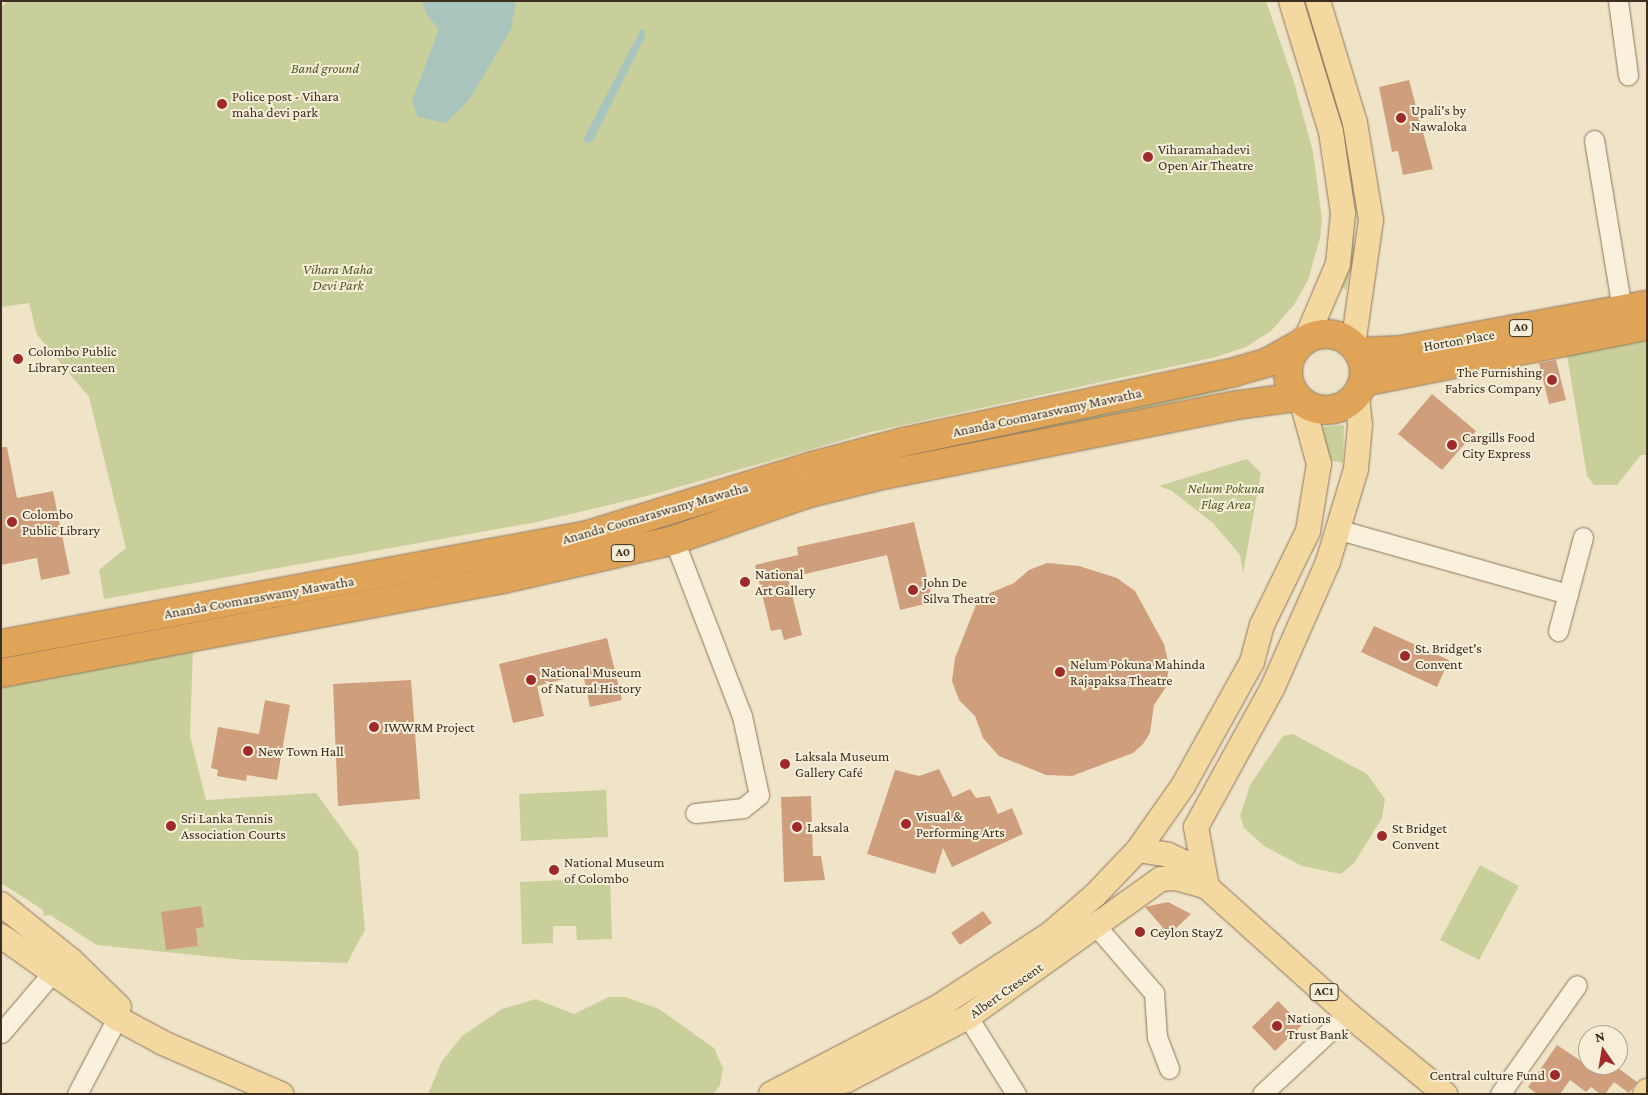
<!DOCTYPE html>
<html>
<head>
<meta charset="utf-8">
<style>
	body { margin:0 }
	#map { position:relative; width:1648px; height:1095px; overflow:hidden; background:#f0e4c8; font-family:"Crimson Pro",serif }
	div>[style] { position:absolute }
	.green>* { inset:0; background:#c9cf9b }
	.water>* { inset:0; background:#a9c4bc }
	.building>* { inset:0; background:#cf9f7d }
	.roads { filter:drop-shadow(0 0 1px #8d765c) drop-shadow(0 0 1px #8d765c) }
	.minor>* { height:19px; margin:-9.5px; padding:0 9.5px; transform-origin:9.5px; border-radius:9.5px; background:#faf1dc }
	.major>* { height:24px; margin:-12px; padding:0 12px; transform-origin:12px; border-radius:12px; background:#f3d9a0 }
	.highway>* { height:28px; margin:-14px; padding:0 14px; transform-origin:14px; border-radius:14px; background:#e0a458 }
	.highway>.ring { margin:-14px; padding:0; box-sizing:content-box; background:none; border:28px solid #e0a458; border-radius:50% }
	.dots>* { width:14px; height:14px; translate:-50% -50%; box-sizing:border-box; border:2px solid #f7eed8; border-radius:50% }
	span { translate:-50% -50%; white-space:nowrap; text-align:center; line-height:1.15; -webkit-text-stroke:4px #f7eed8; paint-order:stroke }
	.shield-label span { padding:1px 4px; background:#f7eed8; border:1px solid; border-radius:4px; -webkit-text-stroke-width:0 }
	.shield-label { font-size:12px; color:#3d2e20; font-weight:700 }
	.park-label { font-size:14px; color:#4d5a26; font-style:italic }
	.poi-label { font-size:14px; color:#3d2e20 }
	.left { translate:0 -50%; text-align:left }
	.right { translate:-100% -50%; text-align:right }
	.street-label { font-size:14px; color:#3d2e20 }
	.frame { position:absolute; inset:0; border:2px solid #3d2e20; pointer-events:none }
	.north { position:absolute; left:1578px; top:1025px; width:50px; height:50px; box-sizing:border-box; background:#f7eed8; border:1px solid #ada18e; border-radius:50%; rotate:347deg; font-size:14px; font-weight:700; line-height:20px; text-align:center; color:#3d2e20 }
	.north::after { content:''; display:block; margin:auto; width:18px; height:22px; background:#9e2a2b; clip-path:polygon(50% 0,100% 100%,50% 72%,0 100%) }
</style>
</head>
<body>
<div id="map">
	<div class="green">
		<div style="clip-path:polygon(8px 1px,1266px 1px,1294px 82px,1313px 152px,1322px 220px,1320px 238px,1308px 280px,1294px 305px,1271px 331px,1246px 347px,1216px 357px,871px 432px,647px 496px,537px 522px,104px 599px,99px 570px,126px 548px,89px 397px,37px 335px,29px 303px,1px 307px,1px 7px)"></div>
		<div style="clip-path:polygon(1299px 1px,1304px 1px,1331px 79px,1353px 183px,1354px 255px,1346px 290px,1341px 287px,1349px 252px)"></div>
		<div style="clip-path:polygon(1647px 329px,1647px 455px,1641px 455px,1617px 485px,1594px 485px,1587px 476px,1565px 343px)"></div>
		<div style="clip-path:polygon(1226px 382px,1228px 390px,859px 471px,734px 507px,731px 499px,806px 477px)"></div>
		<div style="clip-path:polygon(1344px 425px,1343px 463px,1329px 460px,1322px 427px)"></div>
		<div style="clip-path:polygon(1247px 459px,1261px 473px,1243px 573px,1240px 555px,1213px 523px,1172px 491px,1159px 486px)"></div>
		<div style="clip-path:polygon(193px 649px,190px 736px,206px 800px,316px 793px,358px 851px,365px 930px,347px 963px,244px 960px,97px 945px,50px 915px,44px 916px,43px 910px,1px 883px,1px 682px)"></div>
		<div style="clip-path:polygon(1293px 734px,1367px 774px,1385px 799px,1382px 818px,1354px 863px,1341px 874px,1302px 866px,1264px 846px,1244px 828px,1240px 816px,1250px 785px,1283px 736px)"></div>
		<div style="clip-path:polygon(606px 790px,608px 837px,521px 841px,519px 794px)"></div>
		<div style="clip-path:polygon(1480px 865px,1519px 886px,1479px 960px,1440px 940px)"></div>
		<div style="clip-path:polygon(610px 878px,612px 939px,577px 940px,576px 926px,553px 926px,553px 943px,522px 944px,520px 882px)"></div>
		<div style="clip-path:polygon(609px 997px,625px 997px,659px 1009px,714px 1048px,723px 1068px,720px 1085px,713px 1094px,428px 1094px,442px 1061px,462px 1036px,502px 1009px,536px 999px,574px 1014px)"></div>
	</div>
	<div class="water">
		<div style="clip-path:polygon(422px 1px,516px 1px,511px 29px,470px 99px,446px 123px,418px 117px,412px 101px,439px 29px,426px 14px)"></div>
		<div style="clip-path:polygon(641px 29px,644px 30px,645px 37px,593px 141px,586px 144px,584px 138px)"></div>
	</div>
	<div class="building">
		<div style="clip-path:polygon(1409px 80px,1433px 169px,1403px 175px,1398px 151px,1392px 152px,1379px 87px)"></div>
		<div style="clip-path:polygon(1556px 360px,1566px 400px,1549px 404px,1539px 363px)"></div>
		<div style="clip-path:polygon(1432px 394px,1476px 431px,1442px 470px,1398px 434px)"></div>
		<div style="clip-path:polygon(1px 447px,7px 447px,17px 498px,53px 491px,70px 574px,41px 580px,37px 558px,1px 565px)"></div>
		<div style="clip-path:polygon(914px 522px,933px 602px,900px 610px,887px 555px,788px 578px,802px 635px,784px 640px,781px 629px,771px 631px,755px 565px,798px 555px,797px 547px)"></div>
		<div style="clip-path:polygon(1047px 563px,1079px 566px,1117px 578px,1135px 591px,1164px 644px,1169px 665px,1166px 687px,1154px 705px,1150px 733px,1143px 744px,1133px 753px,1072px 776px,1046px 775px,999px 756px,983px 738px,975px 716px,959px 700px,952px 681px,955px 658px,976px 605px,990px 593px,1014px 583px,1029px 570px)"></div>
		<div style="clip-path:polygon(1374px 626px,1449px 660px,1437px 687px,1361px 652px)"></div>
		<div style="clip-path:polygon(607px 638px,622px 700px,590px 707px,583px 674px,537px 686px,544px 716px,513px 723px,499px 664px)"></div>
		<div style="clip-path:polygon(411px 680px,420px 799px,338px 806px,333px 684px)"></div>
		<div style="clip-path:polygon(265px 700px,290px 705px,277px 780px,247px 775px,246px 781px,217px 776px,218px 770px,211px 768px,218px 727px,259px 734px)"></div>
		<div style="clip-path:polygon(939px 769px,953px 797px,970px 789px,976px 798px,990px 796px,998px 814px,1012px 808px,1023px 834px,952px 867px,943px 848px,935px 874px,867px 854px,895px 770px,919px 776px)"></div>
		<div style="clip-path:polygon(811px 796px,813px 856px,821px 856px,825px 880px,784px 882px,781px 797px)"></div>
		<div style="clip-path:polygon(1168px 902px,1191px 914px,1169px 935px,1145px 907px)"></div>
		<div style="clip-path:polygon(201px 906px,204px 927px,196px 928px,198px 946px,166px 950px,161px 912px)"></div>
		<div style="clip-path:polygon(983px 911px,992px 923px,960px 945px,951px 933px)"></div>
		<div style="clip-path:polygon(1278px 1001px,1302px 1025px,1275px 1051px,1252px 1027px)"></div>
		<div style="clip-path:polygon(1557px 1045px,1587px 1065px,1614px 1065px,1637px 1082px,1629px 1093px,1614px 1082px,1605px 1094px,1600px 1094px,1591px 1087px,1586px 1092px,1570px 1080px,1560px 1094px,1537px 1094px,1528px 1087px)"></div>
	</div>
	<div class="roads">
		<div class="minor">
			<div style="left:1618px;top:1px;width:75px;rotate:82.3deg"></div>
			<div style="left:1594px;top:140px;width:172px;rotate:80.6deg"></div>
			<div style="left:1340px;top:530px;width:237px;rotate:15.7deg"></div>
			<div style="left:674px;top:540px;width:189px;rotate:68.9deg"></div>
			<div style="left:742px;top:716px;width:81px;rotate:77.9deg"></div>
			<div style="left:759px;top:795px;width:21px;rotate:141deg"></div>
			<div style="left:743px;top:808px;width:48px;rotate:174.1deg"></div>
			<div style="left:1558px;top:631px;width:97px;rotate:-75.1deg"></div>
			<div style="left:1096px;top:926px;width:89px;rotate:49.1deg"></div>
			<div style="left:1154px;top:993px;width:44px;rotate:86.1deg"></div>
			<div style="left:1157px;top:1037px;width:34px;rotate:69deg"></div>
			<div style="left:968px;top:1017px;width:91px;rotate:58.1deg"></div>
			<div style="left:1px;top:1033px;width:79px;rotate:-49.6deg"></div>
			<div style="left:77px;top:1094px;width:86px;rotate:-62.2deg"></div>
			<div style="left:1262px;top:1094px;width:117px;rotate:-42.9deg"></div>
			<div style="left:1500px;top:1094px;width:133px;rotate:-54.8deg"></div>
		</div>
		<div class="major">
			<div style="left:1291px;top:1px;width:137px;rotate:73deg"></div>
			<div style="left:1331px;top:132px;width:82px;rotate:81.6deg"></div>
			<div style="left:1343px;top:213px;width:51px;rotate:95.6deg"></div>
			<div style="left:1338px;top:264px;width:82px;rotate:113.1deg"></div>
			<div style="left:1318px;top:1px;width:127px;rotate:73.1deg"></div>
			<div style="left:1355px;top:123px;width:98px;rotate:80.6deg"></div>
			<div style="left:1371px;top:220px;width:126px;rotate:98.2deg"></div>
			<div style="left:1138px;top:850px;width:30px;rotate:9deg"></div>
			<div style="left:1168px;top:855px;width:23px;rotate:25deg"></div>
			<div style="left:1189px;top:865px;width:28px;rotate:51deg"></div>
			<div style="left:1207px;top:887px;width:190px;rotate:42deg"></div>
			<div style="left:1348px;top:1014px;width:126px;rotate:39.5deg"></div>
			<div style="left:1207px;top:887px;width:61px;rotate:-100.4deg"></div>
			<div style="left:1196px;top:827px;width:158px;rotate:-61.2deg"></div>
			<div style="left:1272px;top:689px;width:139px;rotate:-66.2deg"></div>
			<div style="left:1328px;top:562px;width:97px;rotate:-73.2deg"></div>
			<div style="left:1356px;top:469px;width:44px;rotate:-84.8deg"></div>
			<div style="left:1360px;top:425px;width:30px;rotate:-96deg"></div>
			<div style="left:1px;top:904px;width:90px;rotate:38.7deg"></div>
			<div style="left:71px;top:960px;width:67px;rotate:44.4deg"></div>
			<div style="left:1px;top:936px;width:142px;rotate:35.3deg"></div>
			<div style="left:117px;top:1018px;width:52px;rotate:28.5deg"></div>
			<div style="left:163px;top:1043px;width:129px;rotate:23.4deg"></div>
			<div style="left:771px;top:1094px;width:188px;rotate:-27.5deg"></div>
			<div style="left:938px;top:1007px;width:134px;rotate:-33.1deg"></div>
			<div style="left:1050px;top:934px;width:60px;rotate:-40.9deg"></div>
			<div style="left:1095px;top:895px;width:62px;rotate:-46.3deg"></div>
			<div style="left:1138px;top:850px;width:78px;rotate:-54.9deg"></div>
			<div style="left:1183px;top:786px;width:142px;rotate:-60.9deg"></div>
			<div style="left:1252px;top:662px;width:38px;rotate:-75deg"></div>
			<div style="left:1262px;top:625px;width:105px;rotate:-63.9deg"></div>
			<div style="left:1308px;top:531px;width:68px;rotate:-80.7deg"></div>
			<div style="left:1319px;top:464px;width:64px;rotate:-105.3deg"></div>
			<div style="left:793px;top:1094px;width:56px;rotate:-14.5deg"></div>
			<div style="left:847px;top:1080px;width:136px;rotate:-27.5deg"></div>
			<div style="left:968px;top:1017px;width:237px;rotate:-35.6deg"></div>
			<div style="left:1161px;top:879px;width:15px;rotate:-4deg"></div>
			<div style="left:1176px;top:878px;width:32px;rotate:16deg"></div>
			<div style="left:1645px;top:1094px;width:4px;rotate:-56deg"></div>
		</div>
		<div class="highway">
			<div class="ring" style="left:1288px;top:334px;width:48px;height:48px"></div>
			<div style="left:1358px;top:352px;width:43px;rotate:-2.7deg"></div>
			<div style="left:1401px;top:350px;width:250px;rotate:-10.4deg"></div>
			<div style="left:1363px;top:382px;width:289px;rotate:-11.2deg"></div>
			<div style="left:1px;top:644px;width:597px;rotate:-10.52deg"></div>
			<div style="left:588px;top:535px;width:234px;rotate:-17.1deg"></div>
			<div style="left:812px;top:466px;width:94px;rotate:-14.8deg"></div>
			<div style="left:903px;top:442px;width:335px;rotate:-11.9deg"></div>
			<div style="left:1231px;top:373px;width:36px;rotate:-16deg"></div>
			<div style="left:1266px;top:363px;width:38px;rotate:-29deg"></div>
			<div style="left:1px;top:673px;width:511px;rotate:-10.61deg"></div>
			<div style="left:503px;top:579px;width:175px;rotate:-12.8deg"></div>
			<div style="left:674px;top:540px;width:140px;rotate:-19.2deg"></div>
			<div style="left:806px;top:494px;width:74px;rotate:-14deg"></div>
			<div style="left:878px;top:476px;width:367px;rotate:-11.2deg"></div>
			<div style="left:1238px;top:405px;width:60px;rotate:-7.7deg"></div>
		</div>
	</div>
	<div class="dots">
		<div style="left:222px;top:104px;background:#9e2a2b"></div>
		<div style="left:1401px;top:118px;background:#9e2a2b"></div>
		<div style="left:1148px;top:157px;background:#9e2a2b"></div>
		<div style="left:18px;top:359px;background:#9e2a2b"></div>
		<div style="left:1552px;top:380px;background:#9e2a2b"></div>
		<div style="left:1452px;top:445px;background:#9e2a2b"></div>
		<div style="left:12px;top:522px;background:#9e2a2b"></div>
		<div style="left:745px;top:582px;background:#9e2a2b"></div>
		<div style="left:913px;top:590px;background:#9e2a2b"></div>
		<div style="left:1405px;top:656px;background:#9e2a2b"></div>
		<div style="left:1060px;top:672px;background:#9e2a2b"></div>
		<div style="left:531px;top:680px;background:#9e2a2b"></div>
		<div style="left:374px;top:727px;background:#9e2a2b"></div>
		<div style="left:248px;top:751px;background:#9e2a2b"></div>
		<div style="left:785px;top:764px;background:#9e2a2b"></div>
		<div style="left:906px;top:824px;background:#9e2a2b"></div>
		<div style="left:171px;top:826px;background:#9e2a2b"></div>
		<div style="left:797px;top:827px;background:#9e2a2b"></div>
		<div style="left:1382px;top:836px;background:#9e2a2b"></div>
		<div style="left:554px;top:870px;background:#9e2a2b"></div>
		<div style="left:1140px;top:932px;background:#9e2a2b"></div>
		<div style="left:1277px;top:1026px;background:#9e2a2b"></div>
		<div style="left:1555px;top:1075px;background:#9e2a2b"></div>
	</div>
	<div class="shield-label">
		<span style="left:1521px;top:328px">A0</span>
		<span style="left:623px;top:553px">A0</span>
		<span style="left:1324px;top:992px">AC1</span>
	</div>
	<div class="park-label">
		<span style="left:325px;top:68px">Band ground</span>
		<span style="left:338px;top:277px">Vihara Maha<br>Devi Park</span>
		<span style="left:1226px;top:496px">Nelum Pokuna<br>Flag Area</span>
	</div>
	<div class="poi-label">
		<span class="left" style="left:232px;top:104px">Police post - Vihara<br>maha devi park</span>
		<span class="left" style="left:1411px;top:118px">Upali's by<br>Nawaloka</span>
		<span class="left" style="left:1158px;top:157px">Viharamahadevi<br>Open Air Theatre</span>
		<span class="left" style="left:28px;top:359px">Colombo Public<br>Library canteen</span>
		<span class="right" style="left:1542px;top:380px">The Furnishing<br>Fabrics Company</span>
		<span class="left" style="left:1462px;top:445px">Cargills Food<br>City Express</span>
		<span class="left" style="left:22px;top:522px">Colombo<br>Public Library</span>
		<span class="left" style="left:755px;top:582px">National<br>Art Gallery</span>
		<span class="left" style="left:923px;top:590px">John De<br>Silva Theatre</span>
		<span class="left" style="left:1415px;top:656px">St. Bridget's<br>Convent</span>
		<span class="left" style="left:1070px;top:672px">Nelum Pokuna Mahinda<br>Rajapaksa Theatre</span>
		<span class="left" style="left:541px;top:680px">National Museum<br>of Natural History</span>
		<span class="left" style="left:384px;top:727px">IWWRM Project</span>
		<span class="left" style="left:258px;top:751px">New Town Hall</span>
		<span class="left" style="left:795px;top:764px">Laksala Museum<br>Gallery Café</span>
		<span class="left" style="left:916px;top:824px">Visual &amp;<br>Performing Arts</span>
		<span class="left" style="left:181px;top:826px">Sri Lanka Tennis<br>Association Courts</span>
		<span class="left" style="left:807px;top:827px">Laksala</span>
		<span class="left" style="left:1392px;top:836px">St Bridget<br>Convent</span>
		<span class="left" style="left:564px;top:870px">National Museum<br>of Colombo</span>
		<span class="left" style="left:1150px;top:932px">Ceylon StayZ</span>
		<span class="left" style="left:1287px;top:1026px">Nations<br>Trust Bank</span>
		<span class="right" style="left:1545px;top:1075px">Central culture Fund</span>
	</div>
	<div class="street-label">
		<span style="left:1459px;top:340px;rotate:-10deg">Horton Place</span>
		<span style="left:1047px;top:412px;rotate:-12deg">Ananda Coomaraswamy Mawatha</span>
		<span style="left:655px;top:513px;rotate:-16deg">Ananda Coomaraswamy Mawatha</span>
		<span style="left:259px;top:597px;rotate:-10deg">Ananda Coomaraswamy Mawatha</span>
		<span style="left:1006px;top:990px;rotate:-35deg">Albert Crescent</span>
	</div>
	<div class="frame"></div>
	<div class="north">N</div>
</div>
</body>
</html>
